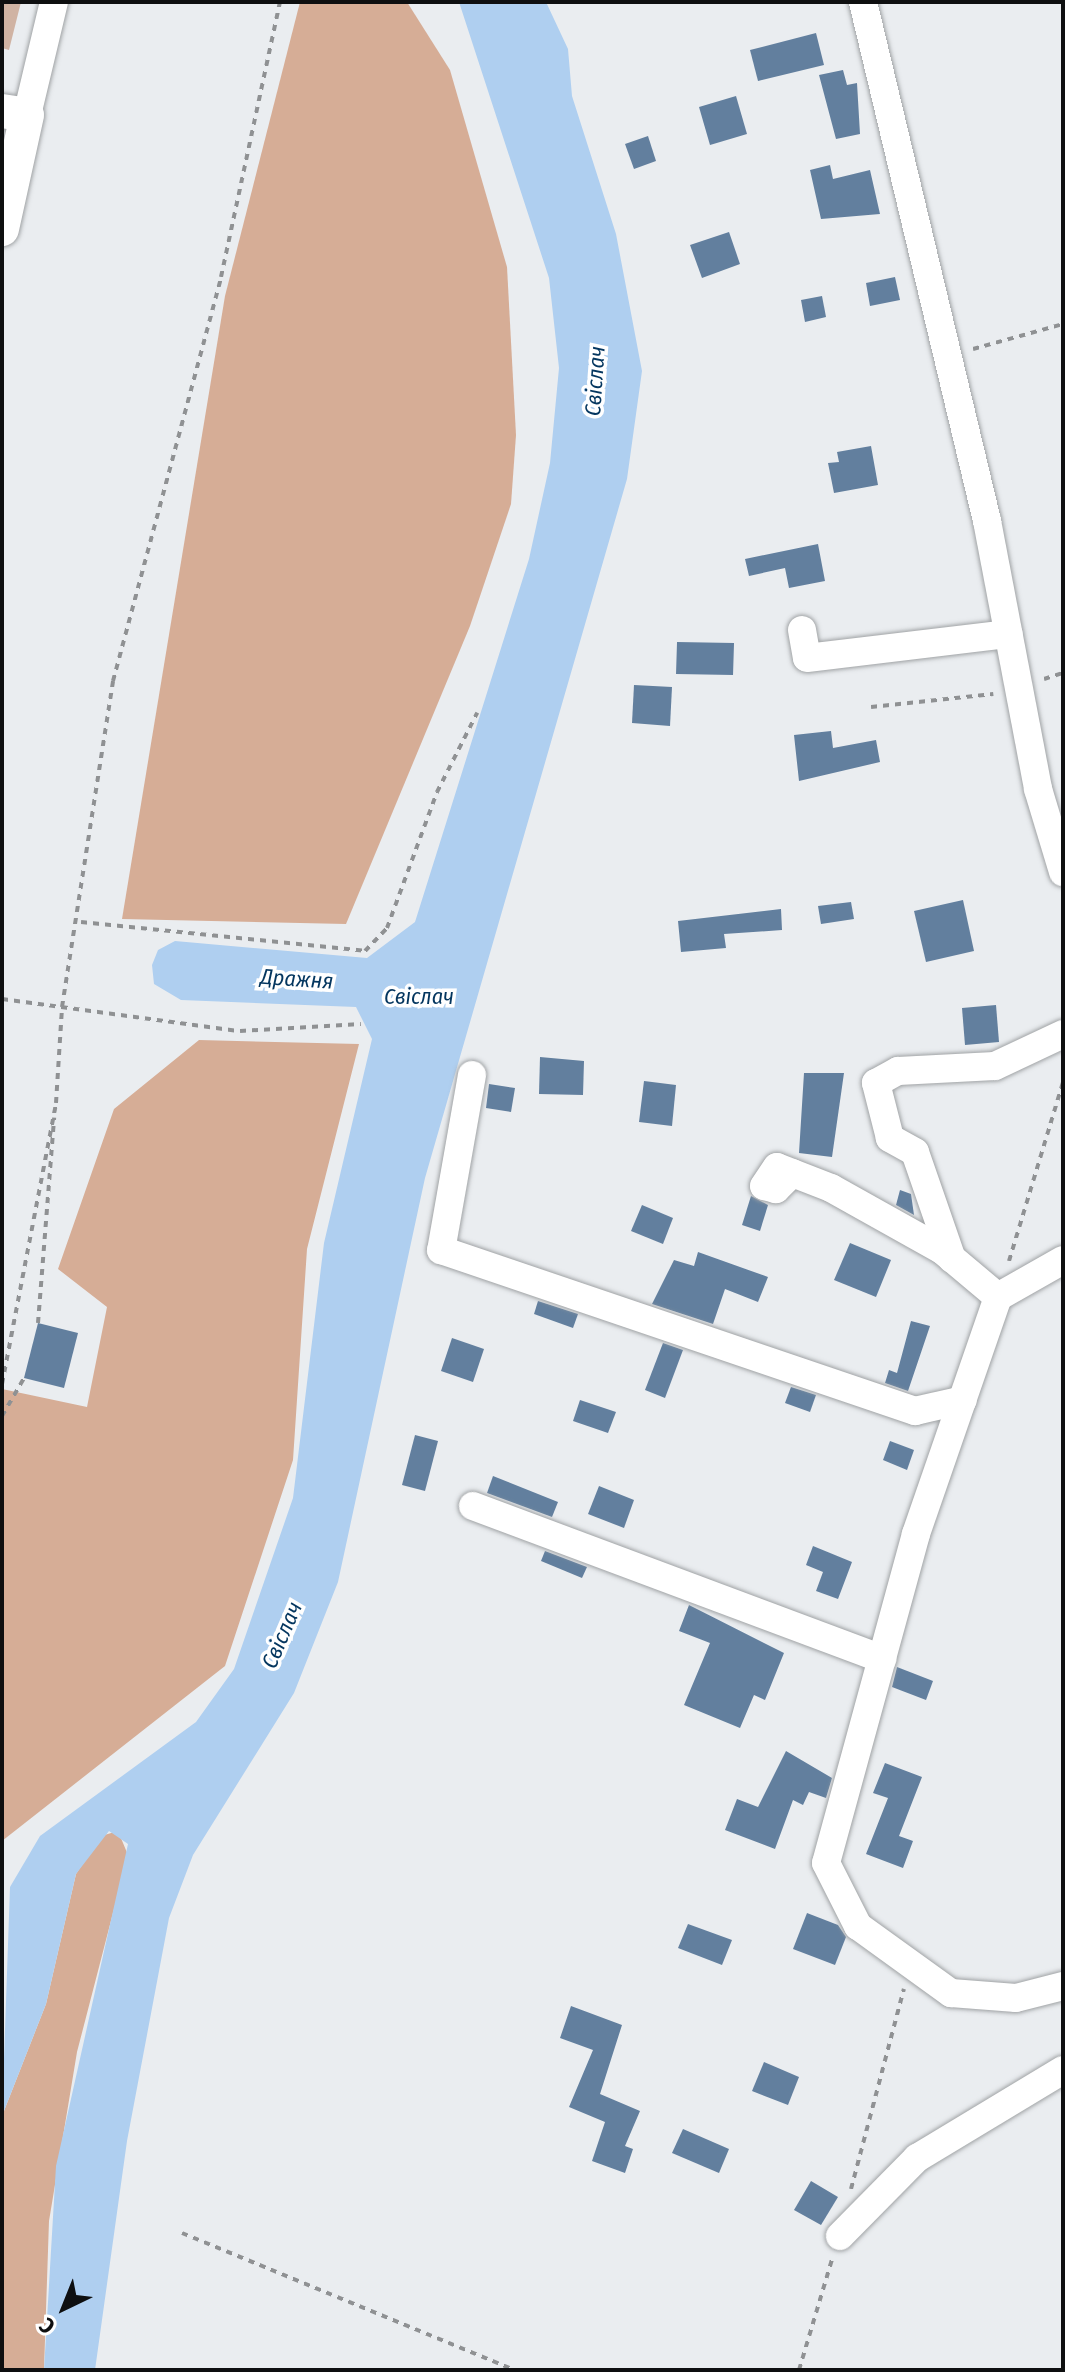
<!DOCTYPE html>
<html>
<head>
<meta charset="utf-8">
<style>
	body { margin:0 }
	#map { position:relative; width:1065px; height:2372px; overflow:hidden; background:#eaedf0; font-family:"Fira Sans Condensed",sans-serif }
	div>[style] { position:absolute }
	.green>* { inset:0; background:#d0b3a3 }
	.forest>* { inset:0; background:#d6ad96 }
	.water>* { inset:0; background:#afcff0 }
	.building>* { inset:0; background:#627f9e }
	.path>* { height:4px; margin-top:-2px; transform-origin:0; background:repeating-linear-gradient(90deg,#8f9193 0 6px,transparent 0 12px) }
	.roads { filter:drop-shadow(0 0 2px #a0a3a5) drop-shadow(0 0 2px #a0a3a5) }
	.minor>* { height:28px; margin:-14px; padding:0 14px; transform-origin:14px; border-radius:14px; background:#fff }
	.major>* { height:34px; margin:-17px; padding:0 17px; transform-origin:17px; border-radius:17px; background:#fff }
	span { translate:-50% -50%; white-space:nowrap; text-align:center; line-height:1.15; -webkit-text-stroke:7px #fff; paint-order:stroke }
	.water-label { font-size:22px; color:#04365f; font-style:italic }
	.frame { position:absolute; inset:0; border:4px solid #0e0f10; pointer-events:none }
	.north { position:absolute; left:24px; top:2268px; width:80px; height:80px; -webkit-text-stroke:6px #fff; paint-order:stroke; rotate:223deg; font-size:22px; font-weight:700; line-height:32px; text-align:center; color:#0e0f10 }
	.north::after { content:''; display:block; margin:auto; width:28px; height:36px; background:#0e0f10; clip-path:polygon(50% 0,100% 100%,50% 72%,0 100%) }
</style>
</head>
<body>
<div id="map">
	<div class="green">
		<div style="clip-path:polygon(2px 2px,21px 2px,9px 50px,2px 48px)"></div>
	</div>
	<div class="forest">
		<div style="clip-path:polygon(300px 2px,407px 2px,450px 70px,507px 267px,516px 435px,511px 504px,470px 626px,346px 924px,122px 919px,225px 296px)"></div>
		<div style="clip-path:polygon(199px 1040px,359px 1044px,307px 1249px,293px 1460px,225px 1666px,2px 1841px,2px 1389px,87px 1407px,107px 1307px,58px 1269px,114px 1109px)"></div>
		<div style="clip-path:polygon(118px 1831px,128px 1855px,77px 2052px,49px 2221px,44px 2370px,2px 2370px,2px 2116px,46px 2004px,76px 1874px,101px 1836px)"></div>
	</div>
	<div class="water">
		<div style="clip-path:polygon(459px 2px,546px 2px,568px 49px,572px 96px,616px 234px,642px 371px,627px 479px,425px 1178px,338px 1582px,294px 1693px,193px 1855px,169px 1918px,127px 2141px,95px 2370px,44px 2370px,56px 2166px,128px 1844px,109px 1831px,76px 1874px,46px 2004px,2px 2116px,10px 1887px,40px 1836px,196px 1722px,234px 1669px,293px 1498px,324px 1243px,372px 1039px,356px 1007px,181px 1000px,154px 984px,152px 965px,158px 950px,175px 941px,367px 958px,415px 922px,529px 559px,550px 463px,559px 368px,549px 278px)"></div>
	</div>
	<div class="building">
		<div style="clip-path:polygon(816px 33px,824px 65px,758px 81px,750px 50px)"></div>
		<div style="clip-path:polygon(843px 70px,847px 85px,857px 83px,860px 134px,836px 139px,819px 75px)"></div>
		<div style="clip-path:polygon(736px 96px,747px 134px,710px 145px,699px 107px)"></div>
		<div style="clip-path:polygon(648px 136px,656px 161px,634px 169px,625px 144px)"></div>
		<div style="clip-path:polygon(830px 165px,833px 179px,870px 170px,880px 214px,821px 219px,810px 170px)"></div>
		<div style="clip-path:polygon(729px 232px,740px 264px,702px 278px,690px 245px)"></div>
		<div style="clip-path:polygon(895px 277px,900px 300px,870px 306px,866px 283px)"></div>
		<div style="clip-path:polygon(822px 296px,826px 317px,805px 322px,801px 300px)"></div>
		<div style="clip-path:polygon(871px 446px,878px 485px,834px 493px,828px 463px,839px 462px,837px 452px)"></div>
		<div style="clip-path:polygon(818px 544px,825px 581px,789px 588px,785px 568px,749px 576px,745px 559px)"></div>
		<div style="clip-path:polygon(677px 642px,734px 643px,733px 675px,676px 674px)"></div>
		<div style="clip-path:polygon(634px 685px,672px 687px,670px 726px,632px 723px)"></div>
		<div style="clip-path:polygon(831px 731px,833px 748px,876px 740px,880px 762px,799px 781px,794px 735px)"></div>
		<div style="clip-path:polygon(963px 900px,974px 951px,926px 962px,914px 911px)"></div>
		<div style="clip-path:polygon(851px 902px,854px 919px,821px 924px,818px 906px)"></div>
		<div style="clip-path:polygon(781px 909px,782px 930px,724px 934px,726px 948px,681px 952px,678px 921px)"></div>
		<div style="clip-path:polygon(996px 1005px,999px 1042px,965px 1045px,962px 1008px)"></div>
		<div style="clip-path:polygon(540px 1057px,584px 1061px,583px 1095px,539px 1094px)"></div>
		<div style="clip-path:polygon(804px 1073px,844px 1073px,832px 1157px,799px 1153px)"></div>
		<div style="clip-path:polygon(644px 1081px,676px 1085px,672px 1126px,639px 1122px)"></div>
		<div style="clip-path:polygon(489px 1084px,515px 1088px,511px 1112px,486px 1108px)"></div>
		<div style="clip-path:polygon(900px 1190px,911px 1194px,914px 1215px,896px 1205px)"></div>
		<div style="clip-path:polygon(751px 1196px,768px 1205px,760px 1231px,742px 1225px)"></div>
		<div style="clip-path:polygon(642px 1205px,673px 1218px,663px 1244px,631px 1231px)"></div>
		<div style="clip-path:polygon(850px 1243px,891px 1260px,876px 1297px,834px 1280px)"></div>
		<div style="clip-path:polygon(698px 1252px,768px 1277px,758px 1302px,725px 1289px,713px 1324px,652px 1304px,674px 1260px,694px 1266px)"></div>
		<div style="clip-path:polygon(538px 1301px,578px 1314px,573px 1328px,534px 1314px)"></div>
		<div style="clip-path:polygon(911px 1321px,930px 1326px,908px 1391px,885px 1383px,889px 1370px,897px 1373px)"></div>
		<div style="clip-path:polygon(38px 1323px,78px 1333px,64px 1388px,24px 1378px)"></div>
		<div style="clip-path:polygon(452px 1338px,484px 1349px,473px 1382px,441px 1371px)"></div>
		<div style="clip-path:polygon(663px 1343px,683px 1350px,665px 1398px,645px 1390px)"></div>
		<div style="clip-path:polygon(791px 1387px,816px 1395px,810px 1412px,785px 1403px)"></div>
		<div style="clip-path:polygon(580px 1400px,616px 1412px,608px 1433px,573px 1421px)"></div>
		<div style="clip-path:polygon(415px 1435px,438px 1441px,425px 1491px,402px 1485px)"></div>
		<div style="clip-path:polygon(890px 1441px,914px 1450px,907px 1470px,883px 1460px)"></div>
		<div style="clip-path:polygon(493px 1476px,558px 1502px,552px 1517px,487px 1493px)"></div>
		<div style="clip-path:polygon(599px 1486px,634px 1500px,624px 1528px,588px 1514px)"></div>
		<div style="clip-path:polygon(813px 1546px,852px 1562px,838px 1599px,816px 1591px,823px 1572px,806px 1565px)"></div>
		<div style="clip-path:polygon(545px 1551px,587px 1567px,582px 1578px,541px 1561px)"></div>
		<div style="clip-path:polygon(689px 1605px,784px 1653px,765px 1700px,754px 1695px,740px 1728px,684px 1705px,710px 1643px,679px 1631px)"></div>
		<div style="clip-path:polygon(897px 1667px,933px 1681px,926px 1700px,892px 1687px)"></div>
		<div style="clip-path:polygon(786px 1751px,832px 1778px,826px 1798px,809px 1792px,803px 1805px,793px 1800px,775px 1849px,725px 1830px,737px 1799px,758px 1807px)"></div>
		<div style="clip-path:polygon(885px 1763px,922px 1777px,899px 1836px,913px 1841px,903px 1868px,866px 1854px,888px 1798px,873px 1793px)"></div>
		<div style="clip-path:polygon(807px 1913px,838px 1925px,846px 1937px,835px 1965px,793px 1949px)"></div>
		<div style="clip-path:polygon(688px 1924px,732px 1940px,722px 1965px,678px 1948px)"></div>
		<div style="clip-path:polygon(571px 2006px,622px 2025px,600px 2094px,640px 2111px,625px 2146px,633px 2149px,625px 2173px,592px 2161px,605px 2122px,569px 2107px,593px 2050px,560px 2038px)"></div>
		<div style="clip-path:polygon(764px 2062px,799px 2077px,788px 2105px,752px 2091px)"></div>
		<div style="clip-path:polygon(683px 2129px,729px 2149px,719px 2173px,672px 2153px)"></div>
		<div style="clip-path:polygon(811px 2181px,838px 2197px,821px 2225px,794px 2210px)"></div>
	</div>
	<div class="path">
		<div style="left:973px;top:349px;width:93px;rotate:-15.5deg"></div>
		<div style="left:1044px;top:679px;width:20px;rotate:-18deg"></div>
		<div style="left:871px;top:707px;width:123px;rotate:-6.1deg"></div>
		<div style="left:81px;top:922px;width:285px;rotate:5.8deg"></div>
		<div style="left:365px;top:951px;width:32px;rotate:-46deg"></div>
		<div style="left:387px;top:928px;width:145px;rotate:-69.8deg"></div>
		<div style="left:437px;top:792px;width:89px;rotate:-63.1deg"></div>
		<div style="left:2px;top:999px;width:240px;rotate:7.7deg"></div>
		<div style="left:240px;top:1031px;width:121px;rotate:-3.3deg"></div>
		<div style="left:1009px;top:1261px;width:187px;rotate:-73.2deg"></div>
		<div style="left:38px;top:1323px;width:206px;rotate:-85.5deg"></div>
		<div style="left:2px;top:1384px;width:286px;rotate:-79.1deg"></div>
		<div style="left:56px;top:1103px;width:96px;rotate:-86.4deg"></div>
		<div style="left:62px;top:1007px;width:330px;rotate:-81.1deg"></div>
		<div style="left:113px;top:681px;width:418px;rotate:-75deg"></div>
		<div style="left:221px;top:277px;width:281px;rotate:-77.9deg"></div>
		<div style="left:2px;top:1416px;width:44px;rotate:-59.9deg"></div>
		<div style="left:851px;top:2189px;width:207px;rotate:-75.2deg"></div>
		<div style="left:182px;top:2233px;width:360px;rotate:22.4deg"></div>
		<div style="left:799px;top:2370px;width:116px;rotate:-73.4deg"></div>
	</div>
	<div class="roads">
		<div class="minor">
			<div style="left:863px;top:2px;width:534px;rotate:76.56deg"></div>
			<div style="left:987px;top:521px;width:273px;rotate:79.2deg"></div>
			<div style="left:1038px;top:789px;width:87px;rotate:73.2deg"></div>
			<div style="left:27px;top:115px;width:116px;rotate:-76.6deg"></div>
			<div style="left:802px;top:630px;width:28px;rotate:80deg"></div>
			<div style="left:807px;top:658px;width:203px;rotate:-6.8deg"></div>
			<div style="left:472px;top:1075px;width:178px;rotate:100deg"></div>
			<div style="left:441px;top:1250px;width:501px;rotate:18.76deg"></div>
			<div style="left:915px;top:1411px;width:49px;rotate:-12.9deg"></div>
			<div style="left:792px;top:1173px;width:23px;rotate:135deg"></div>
			<div style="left:776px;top:1189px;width:12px;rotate:-166deg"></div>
			<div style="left:764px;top:1186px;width:23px;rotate:-56deg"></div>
			<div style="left:777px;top:1167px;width:58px;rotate:21.3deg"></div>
			<div style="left:831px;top:1188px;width:127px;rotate:29.2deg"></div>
			<div style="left:942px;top:1250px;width:73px;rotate:40deg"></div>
			<div style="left:952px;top:1259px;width:113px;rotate:-109.1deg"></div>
			<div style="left:915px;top:1152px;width:29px;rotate:-151deg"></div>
			<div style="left:890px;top:1138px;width:57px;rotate:-104.3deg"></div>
			<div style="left:876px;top:1083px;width:25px;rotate:-29deg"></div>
			<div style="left:898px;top:1071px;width:97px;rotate:-3deg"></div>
			<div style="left:995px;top:1066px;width:75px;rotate:-25.2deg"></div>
			<div style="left:1063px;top:1260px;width:75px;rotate:150.4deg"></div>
			<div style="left:998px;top:1297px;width:251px;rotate:109.1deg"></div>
			<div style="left:916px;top:1534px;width:341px;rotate:105.3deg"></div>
			<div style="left:826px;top:1863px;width:71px;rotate:63.1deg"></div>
			<div style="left:858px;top:1926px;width:115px;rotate:35.8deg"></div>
			<div style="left:951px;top:1993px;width:65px;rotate:4.4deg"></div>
			<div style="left:1016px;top:1998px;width:49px;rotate:-14.3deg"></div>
			<div style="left:473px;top:1506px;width:437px;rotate:20.5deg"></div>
			<div style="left:840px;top:2236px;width:110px;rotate:-45.4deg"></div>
			<div style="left:917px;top:2158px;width:170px;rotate:-31.1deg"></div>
		</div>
		<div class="major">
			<div style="left:2px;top:111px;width:25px;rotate:9deg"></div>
			<div style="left:27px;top:115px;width:117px;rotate:102.4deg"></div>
		</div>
	</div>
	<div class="water-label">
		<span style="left:595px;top:381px;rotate:-86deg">Свіслач</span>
		<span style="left:297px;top:979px;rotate:4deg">Дражня</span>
		<span style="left:419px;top:997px">Свіслач</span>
		<span style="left:282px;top:1635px;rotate:-67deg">Свіслач</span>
	</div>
	<div class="frame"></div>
	<div class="north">С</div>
</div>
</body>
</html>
